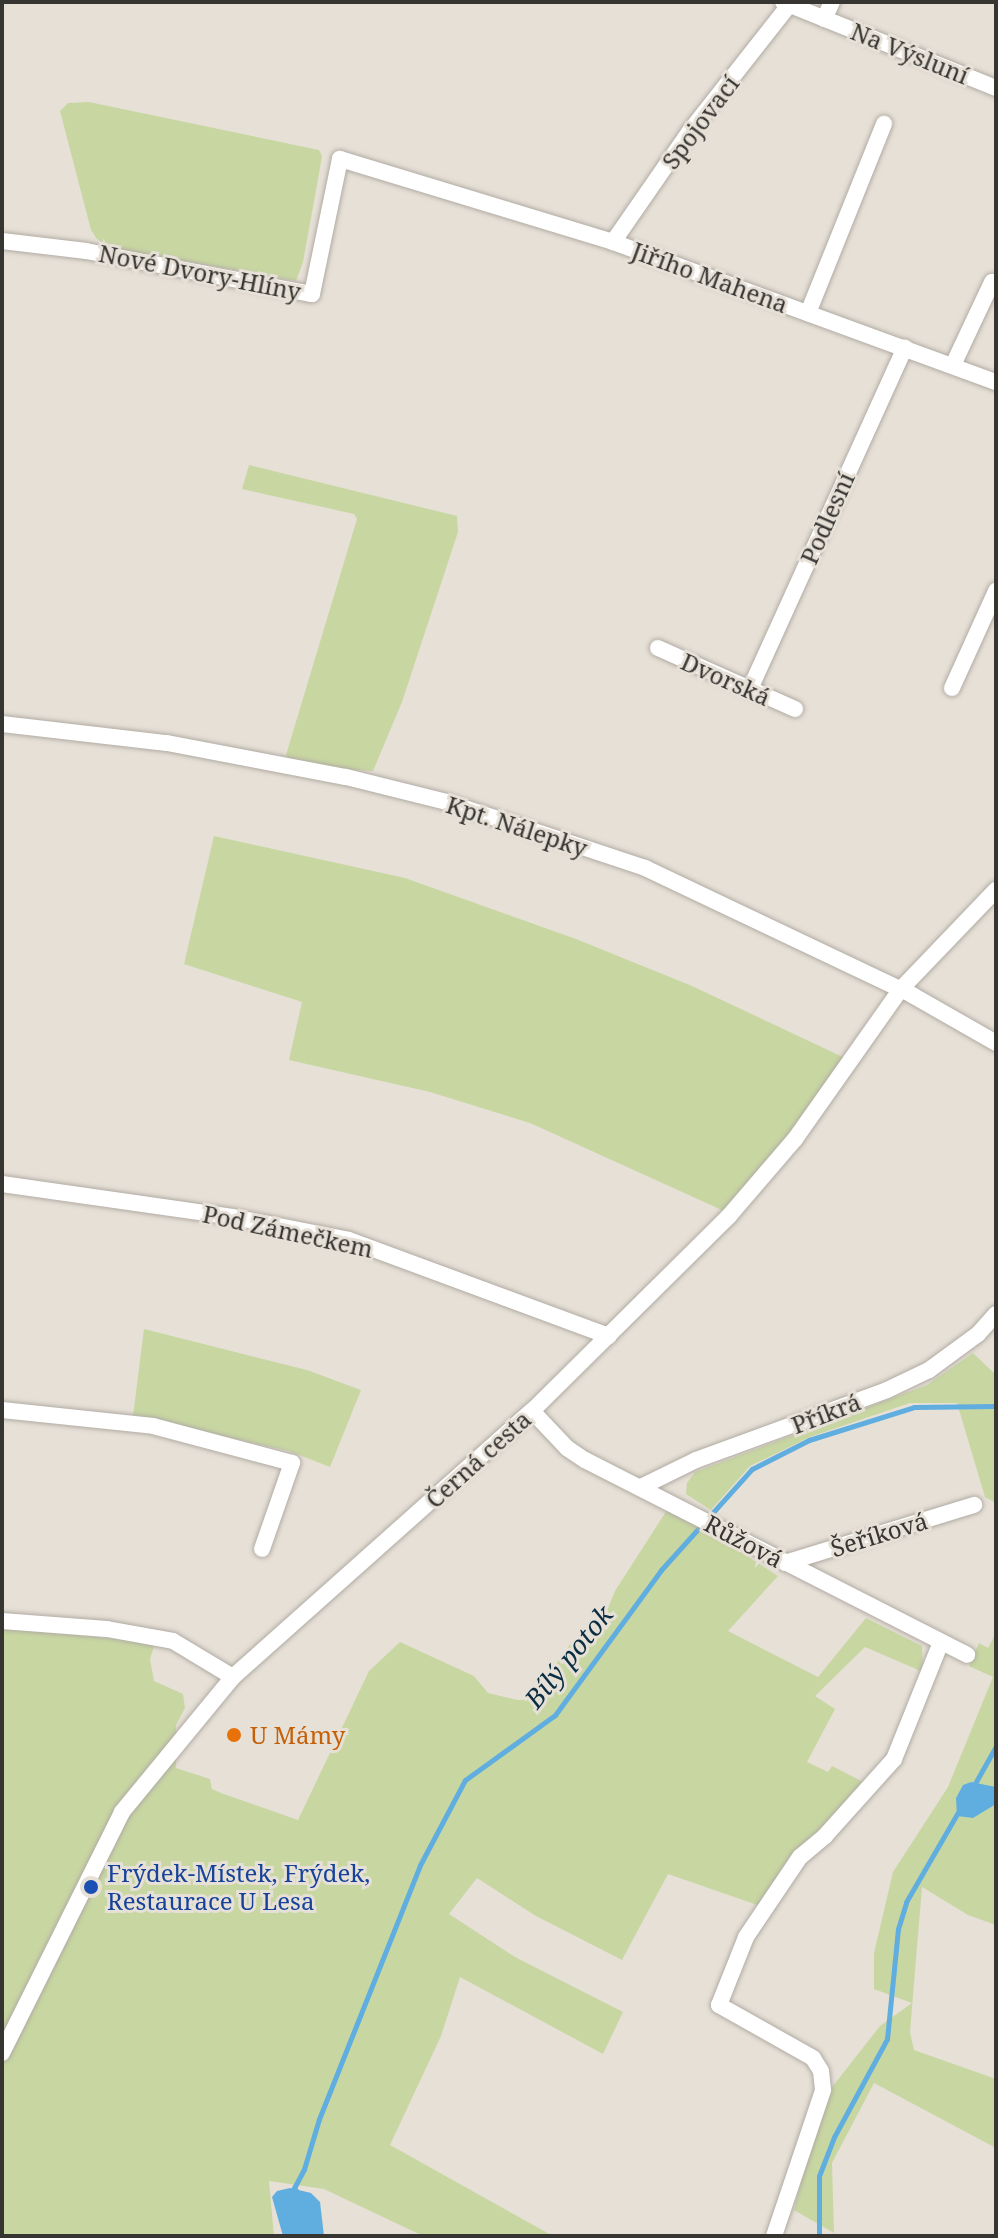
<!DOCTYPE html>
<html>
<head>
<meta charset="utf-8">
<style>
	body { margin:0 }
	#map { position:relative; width:998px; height:2238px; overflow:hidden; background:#e6e0d7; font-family:"Noto Serif",serif }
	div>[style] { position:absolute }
	.green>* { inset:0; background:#c8d7a2 }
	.water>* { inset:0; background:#60ade0 }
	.stream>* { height:5px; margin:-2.5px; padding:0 2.5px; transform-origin:2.5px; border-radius:2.5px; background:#60ade0 }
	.roads { filter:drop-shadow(0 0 2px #b1aba3) drop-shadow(0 0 2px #b1aba3) }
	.minor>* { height:16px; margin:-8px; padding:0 8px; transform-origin:8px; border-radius:8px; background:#fff }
	.dots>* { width:22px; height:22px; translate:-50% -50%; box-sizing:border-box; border:4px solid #e6e0d7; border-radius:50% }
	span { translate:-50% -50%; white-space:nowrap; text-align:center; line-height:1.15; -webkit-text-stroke:6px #e6e0d7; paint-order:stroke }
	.street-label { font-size:24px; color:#373532 }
	.food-label { font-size:24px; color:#c56008 }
	.left { translate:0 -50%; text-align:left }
	.transit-label { font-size:24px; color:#164399 }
	.water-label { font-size:26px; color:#0a2d42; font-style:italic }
	.frame { position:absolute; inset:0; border:4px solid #373532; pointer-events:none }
</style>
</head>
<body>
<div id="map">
	<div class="green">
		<div style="clip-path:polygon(89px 102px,319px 150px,322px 156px,319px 174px,303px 262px,296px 281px,111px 248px,97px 239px,91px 230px,60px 111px,68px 103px)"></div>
		<div style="clip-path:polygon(249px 465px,457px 516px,458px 532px,402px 702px,373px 771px,335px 769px,290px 760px,286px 755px,357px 519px,354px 514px,242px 489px)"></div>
		<div style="clip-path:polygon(214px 836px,405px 878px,576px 939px,692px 986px,845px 1058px,792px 1132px,724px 1211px,530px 1123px,430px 1092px,289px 1060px,302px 1002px,184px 964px)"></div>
		<div style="clip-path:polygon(144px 1329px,307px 1370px,361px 1390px,330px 1467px,289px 1451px,133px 1416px)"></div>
		<div style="clip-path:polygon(973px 1353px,996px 1375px,996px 1503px,985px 1497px,957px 1403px,910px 1403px,810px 1437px,750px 1466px,711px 1510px,686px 1494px,687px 1483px,695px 1472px,927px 1385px)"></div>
		<div style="clip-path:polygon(667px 1510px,691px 1520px,778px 1576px,728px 1631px,818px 1677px,866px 1618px,922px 1646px,923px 1672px,865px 1647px,815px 1696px,835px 1709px,807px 1762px,828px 1772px,832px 1766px,867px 1784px,763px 1907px,668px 1874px,622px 1960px,536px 1916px,477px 1878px,449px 1914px,515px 1957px,623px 2012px,603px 2054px,460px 1977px,441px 2036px,390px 2145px,553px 2236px,423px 2236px,324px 2189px,269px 2181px,274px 2236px,2px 2236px,2px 1628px,155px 1643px,150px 1659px,154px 1681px,183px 1694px,185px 1708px,176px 1725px,176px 1768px,210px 1779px,212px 1789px,221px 1793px,298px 1820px,369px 1671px,400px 1642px,474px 1676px,488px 1693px,518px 1700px,544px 1699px,548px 1691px,547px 1677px,573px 1640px,590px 1634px,603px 1620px,615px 1591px)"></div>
		<div style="clip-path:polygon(996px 1633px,996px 1925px,968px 1915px,922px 1887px,910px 2032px,914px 2050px,996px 2079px,996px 2148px,874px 2083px,832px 2163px,834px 2233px,794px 2210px,808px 2151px,829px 2091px,880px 2026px,912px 2003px,874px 1989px,874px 1953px,893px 1872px,948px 1787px,993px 1677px,969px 1666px,979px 1643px,988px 1648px)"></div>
	</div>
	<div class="water">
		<div style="clip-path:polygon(971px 1782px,996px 1787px,996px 1804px,973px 1818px,957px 1816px,956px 1798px,963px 1785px)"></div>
		<div style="clip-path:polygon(290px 2188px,311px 2193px,320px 2202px,324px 2236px,283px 2236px,272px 2197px,277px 2191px)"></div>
	</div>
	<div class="stream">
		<div style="left:973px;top:1787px;width:47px;rotate:-60.7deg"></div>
		<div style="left:297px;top:2192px;width:5px;rotate:-127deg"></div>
		<div style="left:294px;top:2188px;width:21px;rotate:-62deg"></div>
		<div style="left:304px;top:2169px;width:52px;rotate:-73.3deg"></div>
		<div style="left:319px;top:2119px;width:273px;rotate:-68.3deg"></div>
		<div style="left:420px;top:1865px;width:96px;rotate:-62.1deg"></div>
		<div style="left:465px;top:1780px;width:111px;rotate:-35.8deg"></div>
		<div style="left:555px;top:1715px;width:180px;rotate:-53.8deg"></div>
		<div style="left:661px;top:1570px;width:136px;rotate:-48deg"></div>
		<div style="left:752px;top:1469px;width:64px;rotate:-27deg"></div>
		<div style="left:809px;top:1440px;width:110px;rotate:-17.4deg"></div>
		<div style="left:914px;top:1407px;width:82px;rotate:-0.7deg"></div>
		<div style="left:819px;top:2236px;width:60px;rotate:-90deg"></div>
		<div style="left:819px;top:2176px;width:42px;rotate:-69deg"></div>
		<div style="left:834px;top:2137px;width:111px;rotate:-61.6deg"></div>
		<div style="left:887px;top:2039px;width:111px;rotate:-84.3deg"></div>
		<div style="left:898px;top:1929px;width:28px;rotate:-73deg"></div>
		<div style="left:906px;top:1902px;width:108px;rotate:-59.9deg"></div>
	</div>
	<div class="roads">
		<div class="minor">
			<div style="left:783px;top:2px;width:230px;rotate:22deg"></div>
			<div style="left:824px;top:19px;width:19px;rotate:-65deg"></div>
			<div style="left:2px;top:241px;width:85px;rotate:6.8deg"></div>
			<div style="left:86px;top:251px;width:230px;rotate:10.8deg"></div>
			<div style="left:312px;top:294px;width:138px;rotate:-78.3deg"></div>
			<div style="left:340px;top:159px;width:285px;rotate:16.9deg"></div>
			<div style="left:613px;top:242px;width:408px;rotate:20.1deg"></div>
			<div style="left:613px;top:242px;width:135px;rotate:-55.3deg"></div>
			<div style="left:690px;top:131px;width:162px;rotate:-51.8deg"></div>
			<div style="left:808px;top:313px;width:204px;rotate:-68.1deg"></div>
			<div style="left:953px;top:365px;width:92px;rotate:-64.8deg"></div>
			<div style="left:658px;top:648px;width:150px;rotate:24deg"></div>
			<div style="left:952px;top:688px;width:107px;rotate:-65.6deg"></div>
			<div style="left:750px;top:689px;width:375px;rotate:-65.6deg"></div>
			<div style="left:2px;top:724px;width:166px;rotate:6.6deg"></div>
			<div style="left:167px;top:743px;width:182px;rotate:10.8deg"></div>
			<div style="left:346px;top:777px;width:104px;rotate:13.9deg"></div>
			<div style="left:447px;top:802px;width:209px;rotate:18.4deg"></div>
			<div style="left:645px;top:868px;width:296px;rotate:25.4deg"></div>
			<div style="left:912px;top:995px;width:97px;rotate:29.7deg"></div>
			<div style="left:2px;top:1184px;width:233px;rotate:8.1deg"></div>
			<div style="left:233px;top:1217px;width:118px;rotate:11.2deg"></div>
			<div style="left:349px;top:1240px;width:277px;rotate:20.3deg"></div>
			<div style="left:2px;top:1410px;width:152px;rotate:6deg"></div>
			<div style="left:153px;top:1426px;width:144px;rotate:14.9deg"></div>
			<div style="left:292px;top:1463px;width:91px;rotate:109.2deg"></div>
			<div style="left:532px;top:1411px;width:51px;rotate:46.6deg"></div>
			<div style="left:567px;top:1448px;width:22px;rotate:34deg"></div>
			<div style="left:585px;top:1460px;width:429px;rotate:27deg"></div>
			<div style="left:641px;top:1487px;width:61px;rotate:-26.1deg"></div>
			<div style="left:696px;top:1460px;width:203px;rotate:-20.1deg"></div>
			<div style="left:887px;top:1390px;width:47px;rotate:-25.5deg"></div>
			<div style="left:929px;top:1370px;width:61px;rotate:-36.3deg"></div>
			<div style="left:978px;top:1334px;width:27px;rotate:-48deg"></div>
			<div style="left:785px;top:1563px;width:198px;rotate:-17.1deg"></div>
			<div style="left:2px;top:1621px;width:105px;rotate:4.4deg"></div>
			<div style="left:107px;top:1629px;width:67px;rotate:10.3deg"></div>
			<div style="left:173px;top:1641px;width:70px;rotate:31deg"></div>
			<div style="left:2px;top:2053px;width:269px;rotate:-63.5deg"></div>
			<div style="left:122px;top:1812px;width:175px;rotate:-50.6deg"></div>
			<div style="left:233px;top:1677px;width:400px;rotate:-41.7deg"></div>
			<div style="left:532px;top:1411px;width:277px;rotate:-44.7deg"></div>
			<div style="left:729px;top:1216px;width:101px;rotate:-49.4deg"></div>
			<div style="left:795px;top:1139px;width:182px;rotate:-54.8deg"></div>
			<div style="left:900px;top:990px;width:139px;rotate:-46.2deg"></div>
			<div style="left:774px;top:2236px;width:154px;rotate:-71.4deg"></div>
			<div style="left:823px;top:2090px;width:19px;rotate:-96deg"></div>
			<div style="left:821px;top:2071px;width:15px;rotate:-122deg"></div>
			<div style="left:813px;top:2058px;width:108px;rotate:-150.6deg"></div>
			<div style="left:719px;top:2005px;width:73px;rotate:-68.3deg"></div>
			<div style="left:746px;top:1937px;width:97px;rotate:-56deg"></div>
			<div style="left:800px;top:1857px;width:33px;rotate:-40deg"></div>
			<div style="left:825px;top:1836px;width:103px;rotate:-48.1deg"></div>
			<div style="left:894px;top:1759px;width:126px;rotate:-68.1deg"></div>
		</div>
	</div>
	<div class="dots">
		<div style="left:234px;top:1735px;background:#e8710a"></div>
		<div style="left:91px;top:1887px;background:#1a4fb4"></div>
	</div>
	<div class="street-label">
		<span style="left:910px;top:53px;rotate:22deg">Na Výsluní</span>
		<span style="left:700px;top:122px;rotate:-53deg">Spojovací</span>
		<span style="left:200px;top:272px;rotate:11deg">Nové Dvory-Hlíny</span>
		<span style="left:710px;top:277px;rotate:20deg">Jiřího Mahena</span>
		<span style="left:827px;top:518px;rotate:-66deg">Podlesní</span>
		<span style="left:726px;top:679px;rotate:24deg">Dvorská</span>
		<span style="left:517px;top:826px;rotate:18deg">Kpt. Nálepky</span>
		<span style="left:288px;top:1231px;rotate:12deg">Pod Zámečkem</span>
		<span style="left:826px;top:1413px;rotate:-21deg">Příkrá</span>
		<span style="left:478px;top:1459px;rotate:-42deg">Černá cesta</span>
		<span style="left:879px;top:1534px;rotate:-17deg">Šeříková</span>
		<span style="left:744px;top:1541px;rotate:28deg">Růžová</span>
	</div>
	<div class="food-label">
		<span class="left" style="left:250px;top:1735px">U Mámy</span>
	</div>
	<div class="transit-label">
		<span class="left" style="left:107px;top:1887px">Frýdek-Místek, Frýdek,<br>Restaurace U Lesa</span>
	</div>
	<div class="water-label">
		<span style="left:569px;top:1657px;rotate:-51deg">Bílý potok</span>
	</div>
	<div class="frame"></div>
</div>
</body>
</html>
